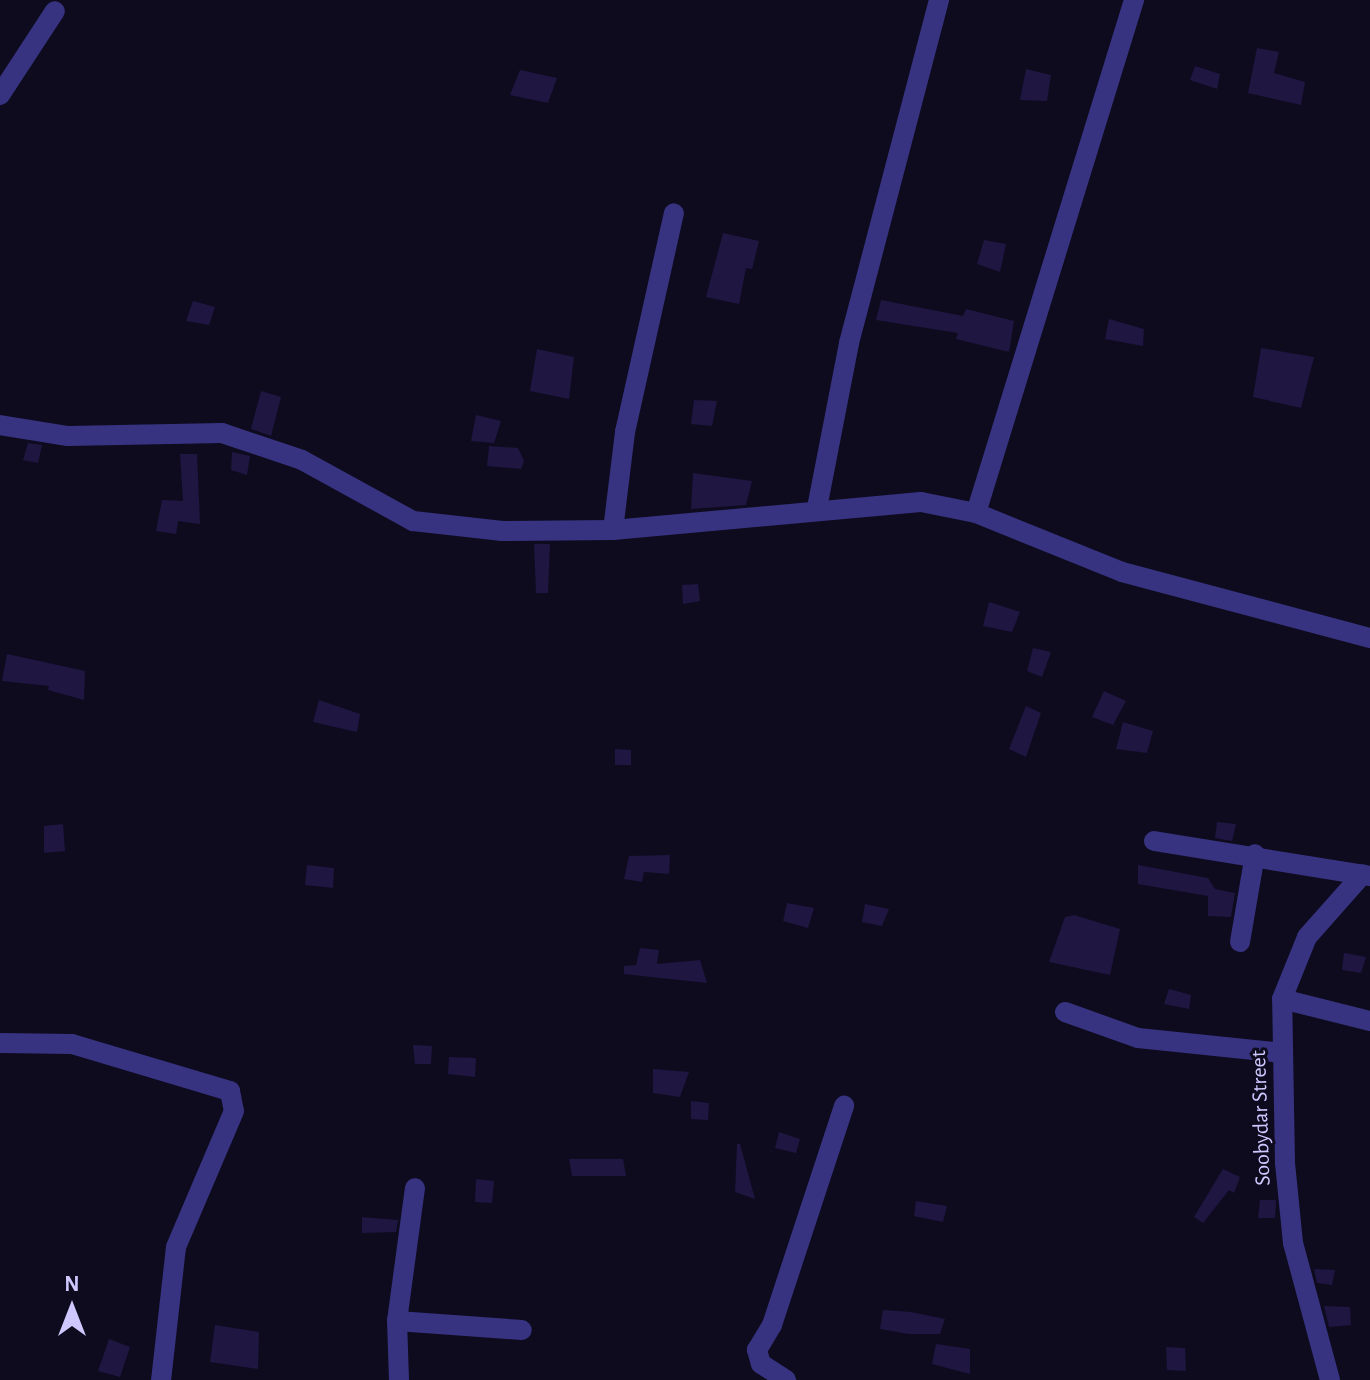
<!DOCTYPE html>
<html>
<head>
<meta charset="utf-8">
<style>
	body { margin:0 }
	#map { position:relative; width:1370px; height:1380px; overflow:hidden; background:#0e0b1f; font-family:"Alegreya Sans",sans-serif }
	div>[style] { position:absolute }
	.building>* { inset:0; background:#1f1641 }
	.minor>* { height:20px; margin:-10px; padding:0 10px; transform-origin:10px; border-radius:10px; background:#373381 }
	span { translate:-50% -50%; white-space:nowrap; text-align:center; line-height:1.15; -webkit-text-stroke:6px #0e0b1f; paint-order:stroke }
	.street-label { font-size:22px; color:#cfc8ff }
	.north { position:absolute; left:32px; top:1268px; width:80px; height:80px; -webkit-text-stroke:6px #0e0b1f; paint-order:stroke; rotate:0deg; font-size:22px; font-weight:700; line-height:32px; text-align:center; color:#cfc8ff }
	.north::after { content:''; display:block; margin:auto; width:28px; height:36px; background:#cfc8ff; clip-path:polygon(50% 0,100% 100%,50% 72%,0 100%) }
</style>
</head>
<body>
<div id="map">
	<div class="building">
		<div style="clip-path:polygon(1257px 48px,1279px 52px,1274px 73px,1305px 82px,1301px 105px,1248px 93px)"></div>
		<div style="clip-path:polygon(1195px 66px,1220px 74px,1217px 89px,1190px 80px)"></div>
		<div style="clip-path:polygon(1026px 69px,1051px 75px,1047px 101px,1020px 100px)"></div>
		<div style="clip-path:polygon(520px 70px,557px 78px,548px 103px,510px 95px)"></div>
		<div style="clip-path:polygon(723px 233px,759px 241px,752px 269px,746px 268px,739px 304px,706px 297px)"></div>
		<div style="clip-path:polygon(984px 240px,1006px 244px,1000px 272px,977px 264px)"></div>
		<div style="clip-path:polygon(881px 300px,963px 316px,966px 309px,1014px 321px,1009px 352px,956px 339px,958px 333px,876px 320px)"></div>
		<div style="clip-path:polygon(193px 301px,215px 307px,209px 325px,186px 321px)"></div>
		<div style="clip-path:polygon(1109px 319px,1144px 329px,1143px 346px,1105px 339px)"></div>
		<div style="clip-path:polygon(1261px 348px,1314px 357px,1301px 408px,1253px 397px)"></div>
		<div style="clip-path:polygon(537px 349px,574px 357px,569px 399px,530px 391px)"></div>
		<div style="clip-path:polygon(261px 391px,281px 397px,271px 436px,251px 429px)"></div>
		<div style="clip-path:polygon(694px 400px,717px 401px,712px 426px,691px 424px)"></div>
		<div style="clip-path:polygon(476px 415px,501px 421px,494px 443px,471px 441px)"></div>
		<div style="clip-path:polygon(28px 443px,42px 445px,38px 463px,23px 460px)"></div>
		<div style="clip-path:polygon(489px 446px,518px 448px,524px 461px,521px 469px,487px 466px)"></div>
		<div style="clip-path:polygon(232px 452px,250px 456px,247px 475px,231px 470px)"></div>
		<div style="clip-path:polygon(180px 454px,197px 454px,200px 524px,178px 521px,176px 534px,156px 531px,162px 500px,183px 501px)"></div>
		<div style="clip-path:polygon(693px 473px,752px 481px,746px 505px,691px 509px)"></div>
		<div style="clip-path:polygon(534px 544px,550px 544px,548px 593px,536px 593px)"></div>
		<div style="clip-path:polygon(698px 584px,700px 601px,683px 604px,682px 585px)"></div>
		<div style="clip-path:polygon(989px 602px,1020px 612px,1012px 632px,983px 626px)"></div>
		<div style="clip-path:polygon(1033px 648px,1051px 652px,1042px 677px,1027px 671px)"></div>
		<div style="clip-path:polygon(7px 654px,85px 671px,84px 700px,48px 690px,49px 686px,2px 681px)"></div>
		<div style="clip-path:polygon(1104px 691px,1126px 701px,1113px 725px,1092px 717px)"></div>
		<div style="clip-path:polygon(319px 700px,360px 714px,357px 732px,313px 722px)"></div>
		<div style="clip-path:polygon(1026px 706px,1041px 713px,1026px 757px,1009px 749px)"></div>
		<div style="clip-path:polygon(1123px 722px,1153px 731px,1147px 753px,1116px 749px)"></div>
		<div style="clip-path:polygon(615px 749px,631px 750px,631px 765px,615px 765px)"></div>
		<div style="clip-path:polygon(1217px 822px,1236px 824px,1232px 841px,1215px 838px)"></div>
		<div style="clip-path:polygon(63px 824px,65px 851px,44px 853px,44px 826px)"></div>
		<div style="clip-path:polygon(670px 855px,669px 874px,644px 872px,642px 882px,624px 879px,629px 856px)"></div>
		<div style="clip-path:polygon(307px 865px,334px 868px,333px 888px,305px 885px)"></div>
		<div style="clip-path:polygon(1138px 865px,1208px 878px,1215px 889px,1235px 893px,1231px 917px,1208px 916px,1208px 896px,1138px 884px)"></div>
		<div style="clip-path:polygon(787px 903px,814px 908px,808px 928px,783px 921px)"></div>
		<div style="clip-path:polygon(865px 904px,889px 909px,882px 926px,862px 922px)"></div>
		<div style="clip-path:polygon(1074px 915px,1120px 929px,1110px 975px,1049px 962px,1065px 917px)"></div>
		<div style="clip-path:polygon(640px 948px,659px 950px,657px 964px,700px 960px,707px 983px,624px 974px,624px 966px,636px 965px)"></div>
		<div style="clip-path:polygon(1344px 953px,1366px 957px,1361px 973px,1342px 970px)"></div>
		<div style="clip-path:polygon(1169px 989px,1191px 995px,1189px 1009px,1164px 1004px)"></div>
		<div style="clip-path:polygon(413px 1045px,432px 1046px,431px 1064px,415px 1064px)"></div>
		<div style="clip-path:polygon(449px 1057px,476px 1058px,475px 1077px,448px 1074px)"></div>
		<div style="clip-path:polygon(653px 1069px,689px 1072px,680px 1097px,653px 1093px)"></div>
		<div style="clip-path:polygon(691px 1101px,709px 1103px,708px 1120px,691px 1119px)"></div>
		<div style="clip-path:polygon(779px 1132px,800px 1139px,796px 1153px,775px 1148px)"></div>
		<div style="clip-path:polygon(737px 1144px,740px 1144px,755px 1199px,735px 1192px)"></div>
		<div style="clip-path:polygon(569px 1159px,623px 1159px,626px 1176px,572px 1176px)"></div>
		<div style="clip-path:polygon(1223px 1169px,1240px 1177px,1234px 1193px,1229px 1190px,1203px 1223px,1194px 1217px)"></div>
		<div style="clip-path:polygon(476px 1179px,494px 1181px,492px 1203px,475px 1202px)"></div>
		<div style="clip-path:polygon(1260px 1200px,1276px 1200px,1275px 1218px,1258px 1218px)"></div>
		<div style="clip-path:polygon(916px 1201px,947px 1206px,943px 1222px,914px 1216px)"></div>
		<div style="clip-path:polygon(362px 1217px,398px 1220px,396px 1232px,362px 1233px)"></div>
		<div style="clip-path:polygon(1314px 1269px,1335px 1270px,1332px 1285px,1317px 1283px)"></div>
		<div style="clip-path:polygon(1324px 1306px,1350px 1307px,1351px 1325px,1329px 1327px)"></div>
		<div style="clip-path:polygon(883px 1310px,911px 1312px,945px 1319px,940px 1334px,908px 1334px,880px 1329px)"></div>
		<div style="clip-path:polygon(215px 1325px,259px 1332px,258px 1369px,210px 1362px)"></div>
		<div style="clip-path:polygon(109px 1339px,130px 1347px,120px 1377px,98px 1371px)"></div>
		<div style="clip-path:polygon(936px 1344px,970px 1349px,970px 1374px,932px 1364px)"></div>
		<div style="clip-path:polygon(1166px 1347px,1185px 1348px,1186px 1371px,1167px 1370px)"></div>
	</div>
	<div class="minor">
		<div style="left:0;top:95px;width:100px;rotate:-56.8deg"></div>
		<div style="left:0;top:425px;width:69px;rotate:9.2deg"></div>
		<div style="left:68px;top:436px;width:154px;rotate:-1.1deg"></div>
		<div style="left:222px;top:433px;width:84px;rotate:18.6deg"></div>
		<div style="left:302px;top:460px;width:127px;rotate:28.8deg"></div>
		<div style="left:413px;top:521px;width:90px;rotate:6.4deg"></div>
		<div style="left:502px;top:531px;width:111px;rotate:-0.5deg"></div>
		<div style="left:613px;top:530px;width:309px;rotate:-5.2deg"></div>
		<div style="left:921px;top:502px;width:56px;rotate:11.3deg"></div>
		<div style="left:976px;top:513px;width:157px;rotate:22deg"></div>
		<div style="left:1122px;top:572px;width:257px;rotate:14.9deg"></div>
		<div style="left:817px;top:508px;width:168px;rotate:-79deg"></div>
		<div style="left:849px;top:343px;width:355px;rotate:-75.3deg"></div>
		<div style="left:976px;top:513px;width:537px;rotate:-72.88deg"></div>
		<div style="left:613px;top:530px;width:99px;rotate:-83deg"></div>
		<div style="left:625px;top:432px;width:224px;rotate:-77.4deg"></div>
		<div style="left:1154px;top:841px;width:219px;rotate:9.2deg"></div>
		<div style="left:1240px;top:942px;width:89px;rotate:-80.3deg"></div>
		<div style="left:1282px;top:999px;width:91px;rotate:14deg"></div>
		<div style="left:1065px;top:1012px;width:77px;rotate:19.6deg"></div>
		<div style="left:1138px;top:1038px;width:145px;rotate:5.9deg"></div>
		<div style="left:0;top:1043px;width:72px;rotate:0.8deg"></div>
		<div style="left:72px;top:1044px;width:165px;rotate:16.6deg"></div>
		<div style="left:230px;top:1091px;width:20px;rotate:79deg"></div>
		<div style="left:234px;top:1111px;width:148px;rotate:113.1deg"></div>
		<div style="left:176px;top:1247px;width:134px;rotate:96.4deg"></div>
		<div style="left:397px;top:1321px;width:125px;rotate:4.1deg"></div>
		<div style="left:399px;top:1380px;width:59px;rotate:-91.9deg"></div>
		<div style="left:397px;top:1321px;width:134px;rotate:-82.3deg"></div>
		<div style="left:786px;top:1380px;width:30px;rotate:-147deg"></div>
		<div style="left:761px;top:1364px;width:15px;rotate:-106deg"></div>
		<div style="left:757px;top:1350px;width:29px;rotate:-59deg"></div>
		<div style="left:772px;top:1325px;width:231px;rotate:-71.8deg"></div>
		<div style="left:1330px;top:1380px;width:142px;rotate:-105.1deg"></div>
		<div style="left:1293px;top:1243px;width:80px;rotate:-95.7deg"></div>
		<div style="left:1285px;top:1163px;width:164px;rotate:-91deg"></div>
		<div style="left:1282px;top:999px;width:67px;rotate:-68deg"></div>
		<div style="left:1307px;top:937px;width:84px;rotate:-48.4deg"></div>
	</div>
	<div class="street-label">
		<span style="left:1261px;top:1118px;rotate:-92deg">Soobydar Street</span>
	</div>
	<div class="north">N</div>
</div>
</body>
</html>
